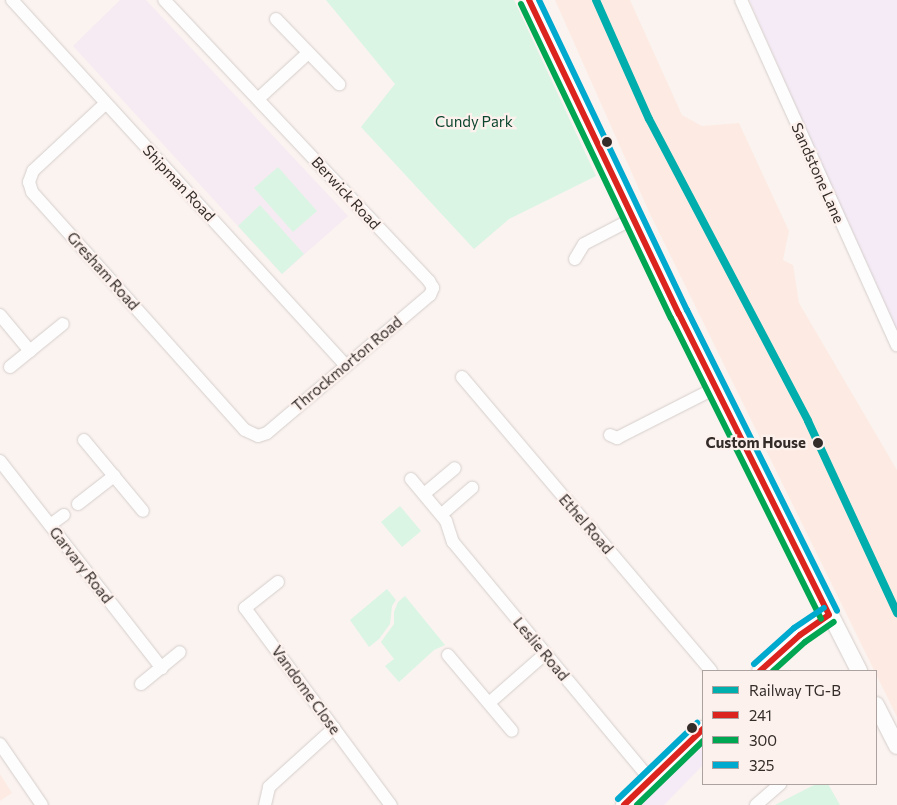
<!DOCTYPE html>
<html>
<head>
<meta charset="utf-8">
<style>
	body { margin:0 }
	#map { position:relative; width:897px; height:805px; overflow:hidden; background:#faf3f0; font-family:Commissioner,sans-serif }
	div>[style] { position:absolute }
	.commercial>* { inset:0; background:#f4ebf6 }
	.built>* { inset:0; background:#fdebe3 }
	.education>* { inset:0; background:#f7ebf3 }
	.green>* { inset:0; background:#daf5e3 }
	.roads { filter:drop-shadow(0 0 1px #d5cecb) drop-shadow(0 0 1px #d5cecb) }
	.minor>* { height:12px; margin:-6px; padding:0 6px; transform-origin:6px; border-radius:6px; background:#fefdfd }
	.tertiary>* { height:16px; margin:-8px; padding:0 8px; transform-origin:8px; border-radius:8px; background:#fefdfd }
	.bus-1>* { height:6px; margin:-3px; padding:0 3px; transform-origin:3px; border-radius:3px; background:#dc241f }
	.bus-2>* { height:6px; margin:-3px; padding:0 3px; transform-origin:3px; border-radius:3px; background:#00a651 }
	.bus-3>* { height:6px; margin:-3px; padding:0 3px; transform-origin:3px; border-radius:3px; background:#00a9ce }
	.rail-1>* { height:8px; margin:-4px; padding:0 4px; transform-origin:4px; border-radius:4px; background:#00afad }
	.dots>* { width:14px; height:14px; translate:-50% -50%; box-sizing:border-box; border:2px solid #fdf1ed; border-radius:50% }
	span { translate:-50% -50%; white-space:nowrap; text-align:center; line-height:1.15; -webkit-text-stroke:4.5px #fdf1ed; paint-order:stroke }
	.park-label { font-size:15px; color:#0b452e }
	.street-label { font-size:15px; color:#332c29 }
	.stop-label { font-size:15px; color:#332c29; font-weight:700 }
	.right { translate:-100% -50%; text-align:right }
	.legend { position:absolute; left:702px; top:670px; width:175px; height:115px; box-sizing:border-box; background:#fdf1ed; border:1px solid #aca29f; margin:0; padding:6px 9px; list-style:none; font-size:15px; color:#332c29 }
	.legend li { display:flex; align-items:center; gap:10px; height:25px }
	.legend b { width:25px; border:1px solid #aca29f }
</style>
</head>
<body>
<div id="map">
	<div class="commercial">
		<div style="clip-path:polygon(749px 0,897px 0,897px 334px,857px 246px)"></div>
		<div style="clip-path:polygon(703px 737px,703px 765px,664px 805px,633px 805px)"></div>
	</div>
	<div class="built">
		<div style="clip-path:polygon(555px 0,630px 0,682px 115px,702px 126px,739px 123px,789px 231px,783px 260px,793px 265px,799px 303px,897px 470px,897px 717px,650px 214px)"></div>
		<div style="clip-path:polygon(0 774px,12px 793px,0 801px)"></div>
	</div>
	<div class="education">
		<div style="clip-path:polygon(120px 0,146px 0,348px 216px,282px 274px,73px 46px)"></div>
	</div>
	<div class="green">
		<div style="clip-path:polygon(326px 0,514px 0,596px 176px,509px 219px,474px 249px,361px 127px,395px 84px)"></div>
		<div style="clip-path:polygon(278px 167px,317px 211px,293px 232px,254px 188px)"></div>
		<div style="clip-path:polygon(260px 205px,304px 254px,282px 274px,238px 226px)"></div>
		<div style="clip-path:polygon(400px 506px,421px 531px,402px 547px,381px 522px)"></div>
		<div style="clip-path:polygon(387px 589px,396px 600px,392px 606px,390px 624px,379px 639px,369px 647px,350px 620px)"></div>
		<div style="clip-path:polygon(405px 596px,445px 645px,434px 650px,399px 682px,385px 666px,394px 659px,381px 642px,394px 624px,394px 612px,398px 602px)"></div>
		<div style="clip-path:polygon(816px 784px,828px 784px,840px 805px,775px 805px)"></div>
	</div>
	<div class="roads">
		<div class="minor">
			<div style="left:12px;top:0;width:494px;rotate:47.6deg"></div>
			<div style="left:741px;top:0;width:379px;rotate:65.7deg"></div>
			<div style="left:276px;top:19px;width:91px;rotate:45.9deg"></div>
			<div style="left:258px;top:99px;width:68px;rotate:-42.6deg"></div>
			<div style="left:105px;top:104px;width:98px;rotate:137.1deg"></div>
			<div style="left:33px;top:171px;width:12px;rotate:110deg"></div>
			<div style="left:29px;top:182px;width:10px;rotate:73deg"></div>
			<div style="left:32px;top:192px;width:319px;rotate:48.2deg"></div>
			<div style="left:245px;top:430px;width:14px;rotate:25deg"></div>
			<div style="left:258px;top:436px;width:9px;rotate:-18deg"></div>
			<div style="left:267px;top:433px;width:214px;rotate:-40.3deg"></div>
			<div style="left:430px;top:295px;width:8px;rotate:-67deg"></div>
			<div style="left:433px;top:288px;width:8px;rotate:-120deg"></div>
			<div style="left:429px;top:281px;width:386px;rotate:-133.3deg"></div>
			<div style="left:575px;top:259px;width:17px;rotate:-59deg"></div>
			<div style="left:584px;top:244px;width:54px;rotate:-27.5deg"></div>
			<div style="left:0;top:315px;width:47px;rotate:50.2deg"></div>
			<div style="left:10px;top:367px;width:68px;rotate:-39.1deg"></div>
			<div style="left:462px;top:377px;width:385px;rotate:49.7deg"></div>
			<div style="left:610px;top:435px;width:8px;rotate:23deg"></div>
			<div style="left:617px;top:438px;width:110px;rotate:-27deg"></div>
			<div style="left:84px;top:440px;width:92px;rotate:50.3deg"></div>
			<div style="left:0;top:461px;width:263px;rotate:52deg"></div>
			<div style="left:411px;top:479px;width:55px;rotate:50.2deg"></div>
			<div style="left:446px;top:521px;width:22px;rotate:72deg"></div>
			<div style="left:453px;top:542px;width:308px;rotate:50.3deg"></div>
			<div style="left:424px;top:494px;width:40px;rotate:-40deg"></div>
			<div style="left:78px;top:504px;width:46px;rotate:-37.9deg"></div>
			<div style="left:442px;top:514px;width:40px;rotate:-41deg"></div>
			<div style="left:50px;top:525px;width:17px;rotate:-36deg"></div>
			<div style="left:278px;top:582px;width:42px;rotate:141.8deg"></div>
			<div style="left:245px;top:608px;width:245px;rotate:53.5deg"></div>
			<div style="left:448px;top:655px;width:99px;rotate:49.9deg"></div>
			<div style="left:141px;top:684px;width:50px;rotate:-39.4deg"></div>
			<div style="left:489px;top:703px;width:74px;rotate:-41.2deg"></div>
			<div style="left:0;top:744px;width:74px;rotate:55.5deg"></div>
			<div style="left:265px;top:805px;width:18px;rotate:-77deg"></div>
			<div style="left:269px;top:787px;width:88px;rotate:-42.2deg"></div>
			<div style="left:756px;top:805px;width:32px;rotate:-41deg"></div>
		</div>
		<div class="tertiary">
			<div style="left:529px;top:0;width:170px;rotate:64.9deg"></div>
			<div style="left:601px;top:154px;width:260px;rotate:64deg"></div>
			<div style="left:715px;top:388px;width:318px;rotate:63deg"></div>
			<div style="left:760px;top:671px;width:54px;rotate:-42deg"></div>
			<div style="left:800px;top:635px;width:35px;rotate:-35deg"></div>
			<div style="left:876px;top:705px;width:46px;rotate:62.9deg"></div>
			<div style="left:624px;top:805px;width:110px;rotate:-43.9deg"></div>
		</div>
	</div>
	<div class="bus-1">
		<div style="left:529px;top:0;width:348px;rotate:64.5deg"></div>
		<div style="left:679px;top:314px;width:336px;rotate:63.5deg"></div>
		<div style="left:760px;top:671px;width:54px;rotate:-42deg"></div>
		<div style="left:800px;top:635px;width:35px;rotate:-35deg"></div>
		<div style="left:624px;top:805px;width:110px;rotate:-43.9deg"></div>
	</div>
	<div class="bus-2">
		<div style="left:521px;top:4px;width:348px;rotate:64.5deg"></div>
		<div style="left:671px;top:318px;width:336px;rotate:63.5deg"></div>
		<div style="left:773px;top:671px;width:43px;rotate:-42.2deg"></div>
		<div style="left:805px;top:642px;width:35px;rotate:-35deg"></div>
		<div style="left:637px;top:805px;width:92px;rotate:-44.1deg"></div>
	</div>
	<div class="bus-3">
		<div style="left:539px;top:0;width:344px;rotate:64.5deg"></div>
		<div style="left:687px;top:310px;width:336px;rotate:63.5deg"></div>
		<div style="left:754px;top:664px;width:54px;rotate:-42deg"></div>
		<div style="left:794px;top:628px;width:36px;rotate:-34deg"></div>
		<div style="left:618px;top:799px;width:110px;rotate:-43.9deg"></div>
	</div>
	<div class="rail-1">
		<div style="left:596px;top:0;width:130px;rotate:66deg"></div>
		<div style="left:649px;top:119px;width:341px;rotate:62.2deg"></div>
		<div style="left:808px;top:421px;width:212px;rotate:65.1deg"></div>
	</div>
	<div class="dots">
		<div style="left:607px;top:142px;background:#332c29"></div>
		<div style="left:818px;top:443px;background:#332c29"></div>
		<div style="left:692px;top:728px;background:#332c29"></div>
	</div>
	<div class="park-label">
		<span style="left:474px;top:122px">Cundy Park</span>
	</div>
	<div class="street-label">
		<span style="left:818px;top:173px;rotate:66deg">Sandstone Lane</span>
		<span style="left:179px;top:183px;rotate:47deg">Shipman Road</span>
		<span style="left:346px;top:193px;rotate:47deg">Berwick Road</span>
		<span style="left:103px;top:271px;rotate:48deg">Gresham Road</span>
		<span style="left:347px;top:364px;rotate:-40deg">Throckmorton Road</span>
		<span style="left:586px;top:524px;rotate:49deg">Ethel Road</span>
		<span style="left:81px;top:565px;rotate:52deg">Garvary Road</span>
		<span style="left:541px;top:649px;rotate:50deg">Leslie Road</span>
		<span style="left:306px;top:690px;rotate:54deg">Vandome Close</span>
	</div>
	<div class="stop-label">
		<span class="right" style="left:806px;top:443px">Custom House</span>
	</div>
	<ul class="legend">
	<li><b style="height:6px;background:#00afad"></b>Railway TG-B</li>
	<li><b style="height:6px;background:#dc241f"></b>241</li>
	<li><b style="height:6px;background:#00a651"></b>300</li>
	<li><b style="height:6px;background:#00a9ce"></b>325</li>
	</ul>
</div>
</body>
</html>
